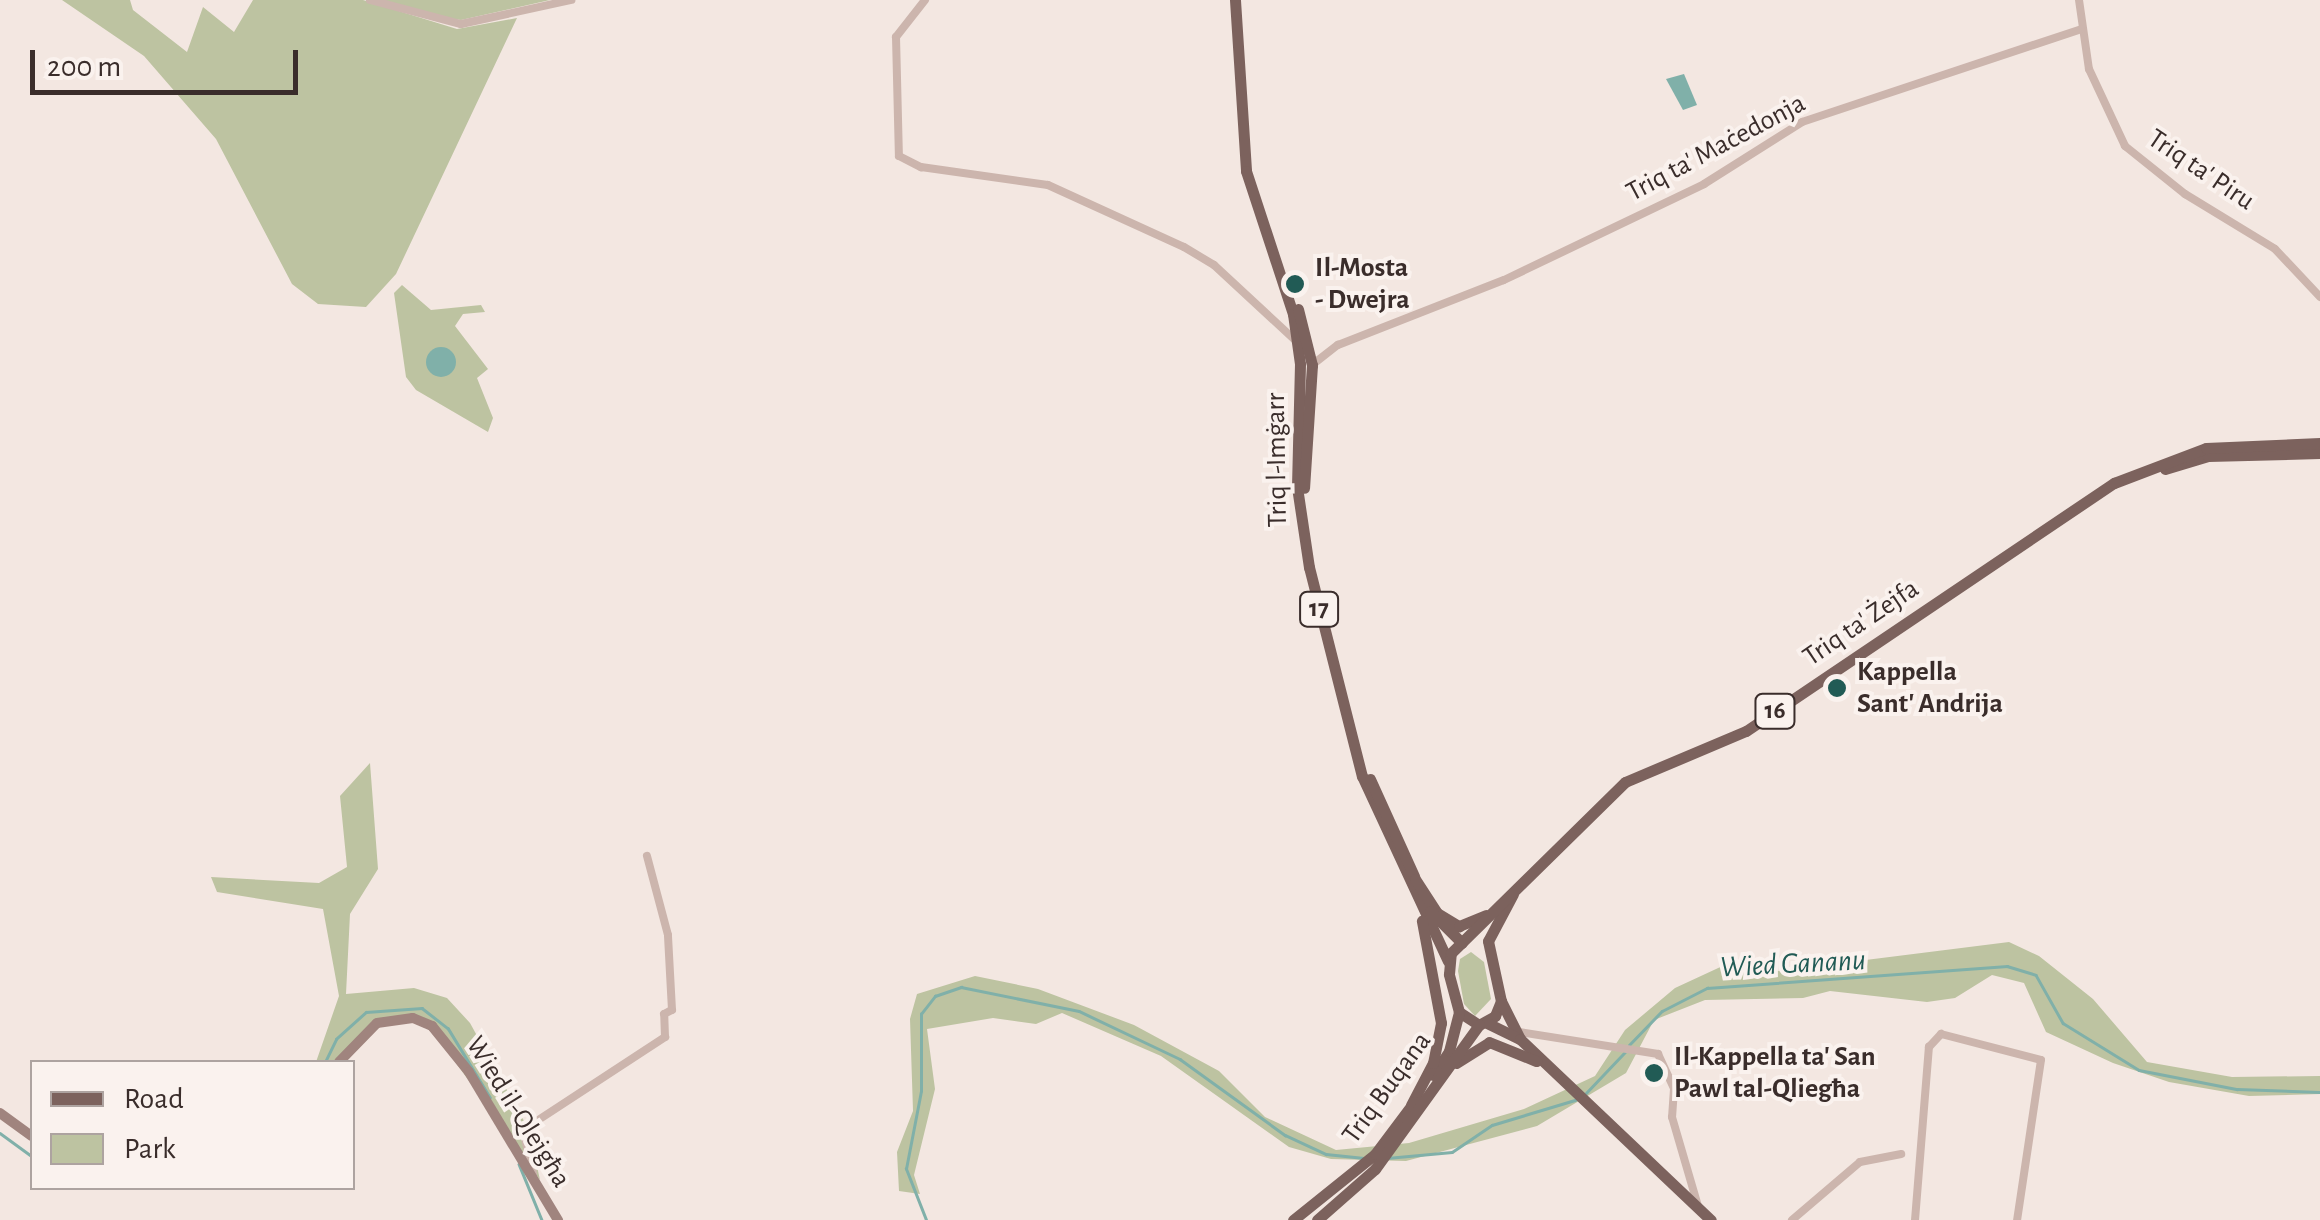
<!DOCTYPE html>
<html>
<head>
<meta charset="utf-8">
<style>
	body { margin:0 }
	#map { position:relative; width:2320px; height:1220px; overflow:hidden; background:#f3e7e1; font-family:"Alegreya Sans",sans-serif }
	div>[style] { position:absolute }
	.green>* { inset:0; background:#bdc3a1 }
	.water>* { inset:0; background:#80b0a9 }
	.round { border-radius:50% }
	.stream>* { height:2.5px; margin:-1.25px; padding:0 1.25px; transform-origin:1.25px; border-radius:1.25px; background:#80b0a9 }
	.street>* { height:8px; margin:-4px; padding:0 4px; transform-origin:4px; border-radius:4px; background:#ccb5ad }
	.secondary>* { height:10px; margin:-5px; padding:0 5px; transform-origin:5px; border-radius:5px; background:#a0847e }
	.primary>* { height:11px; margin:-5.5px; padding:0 5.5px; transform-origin:5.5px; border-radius:5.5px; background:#7c625d }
	.dots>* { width:28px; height:28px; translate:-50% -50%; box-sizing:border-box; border:5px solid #faf2ee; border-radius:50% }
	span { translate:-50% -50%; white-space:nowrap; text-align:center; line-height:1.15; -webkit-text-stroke:8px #faf2ee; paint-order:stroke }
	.shield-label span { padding:2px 8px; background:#faf2ee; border:2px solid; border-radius:8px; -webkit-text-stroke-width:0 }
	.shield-label { font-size:25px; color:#3a2d2b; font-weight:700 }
	.street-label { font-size:28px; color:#3a2d2b }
	.poi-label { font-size:28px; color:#3a2d2b; font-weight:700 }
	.left { translate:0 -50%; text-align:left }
	.water-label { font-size:30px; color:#215b55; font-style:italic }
	.legend { position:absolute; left:30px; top:1060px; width:325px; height:130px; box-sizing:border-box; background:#faf2ee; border:2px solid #ada3a0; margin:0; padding:12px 18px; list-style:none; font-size:30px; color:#3a2d2b }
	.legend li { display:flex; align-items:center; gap:20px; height:50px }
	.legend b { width:50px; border:2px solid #ada3a0 }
	.scale { position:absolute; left:30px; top:50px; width:268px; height:45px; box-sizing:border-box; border:5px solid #3a2d2b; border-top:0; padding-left:12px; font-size:30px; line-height:35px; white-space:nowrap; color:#3a2d2b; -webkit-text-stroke:8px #faf2ee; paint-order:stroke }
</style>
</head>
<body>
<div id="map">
	<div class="green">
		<div style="clip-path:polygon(62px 0,130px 0,133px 10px,187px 52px,203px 7px,234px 32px,253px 0,363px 0,457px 29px,517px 18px,396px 274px,366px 307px,318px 304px,292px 284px,216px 139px,144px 56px)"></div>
		<div style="clip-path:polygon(378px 0,550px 0,461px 20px,419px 15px)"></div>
		<div style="clip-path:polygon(402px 285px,431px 310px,481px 305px,485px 312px,463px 314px,455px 326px,488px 369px,477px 378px,493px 418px,488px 432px,416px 390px,406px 377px,394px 293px)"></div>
		<div style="clip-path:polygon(370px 763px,378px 869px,350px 914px,346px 994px,414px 988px,447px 998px,470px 1023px,529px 1130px,540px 1180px,423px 1017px,377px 1020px,335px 1062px,316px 1062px,339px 996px,323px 909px,217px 892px,211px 877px,319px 883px,347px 867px,340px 796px)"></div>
		<div style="clip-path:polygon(2009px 942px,2039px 956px,2093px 999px,2147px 1062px,2232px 1077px,2320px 1076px,2320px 1094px,2249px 1096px,2169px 1082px,2113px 1063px,2046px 1032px,2024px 983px,1992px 975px,1955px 998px,1927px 1002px,1830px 991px,1803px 998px,1705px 1000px,1654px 1020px,1626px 1073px,1537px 1126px,1406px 1161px,1331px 1159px,1289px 1147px,1161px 1056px,1062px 1013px,1036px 1024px,993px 1018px,927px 1029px,935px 1089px,914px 1175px,920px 1194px,899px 1191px,897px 1152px,913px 1111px,910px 1019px,917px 994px,975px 976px,1038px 989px,1134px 1025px,1219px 1071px,1265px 1117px,1336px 1150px,1409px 1143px,1524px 1109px,1595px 1076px,1625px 1030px,1675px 988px,1729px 963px,1777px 971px)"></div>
		<div style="clip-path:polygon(1471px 952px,1484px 962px,1491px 999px,1475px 1016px,1464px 1004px,1458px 971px,1460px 959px)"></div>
	</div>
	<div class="water">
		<div style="clip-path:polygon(1684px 74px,1697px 105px,1683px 110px,1666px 79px)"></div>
		<div class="round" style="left:426px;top:347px;width:30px;height:30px"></div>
	</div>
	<div class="stream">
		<div style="left:1629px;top:1045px;width:47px;rotate:-45.9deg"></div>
		<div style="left:1662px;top:1011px;width:51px;rotate:-27.1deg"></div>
		<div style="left:1707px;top:988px;width:301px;rotate:-4.2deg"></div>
		<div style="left:2007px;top:966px;width:30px;rotate:17deg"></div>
		<div style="left:2036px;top:975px;width:55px;rotate:60.6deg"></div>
		<div style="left:2063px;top:1023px;width:89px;rotate:31.7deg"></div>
		<div style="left:2139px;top:1070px;width:100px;rotate:11deg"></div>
		<div style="left:2237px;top:1089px;width:83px;rotate:2.1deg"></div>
		<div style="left:325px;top:1062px;width:25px;rotate:-64deg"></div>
		<div style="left:336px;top:1039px;width:40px;rotate:-42deg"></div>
		<div style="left:366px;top:1012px;width:56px;rotate:-4.1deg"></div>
		<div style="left:422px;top:1008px;width:33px;rotate:38deg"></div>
		<div style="left:448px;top:1028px;width:81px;rotate:58.7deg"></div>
		<div style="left:1586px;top:1093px;width:57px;rotate:-46.4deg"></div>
		<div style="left:0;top:1133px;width:39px;rotate:36deg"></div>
		<div style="left:1387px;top:1158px;width:65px;rotate:-5.3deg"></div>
		<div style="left:1452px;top:1152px;width:48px;rotate:-34deg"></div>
		<div style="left:1492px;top:1125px;width:87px;rotate:-16.8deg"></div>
		<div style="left:519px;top:1164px;width:61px;rotate:67.7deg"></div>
		<div style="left:104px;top:1188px;width:85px"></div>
		<div style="left:926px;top:1220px;width:55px;rotate:-111.4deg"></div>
		<div style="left:906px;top:1169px;width:79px;rotate:-79.1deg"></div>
		<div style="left:921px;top:1091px;width:77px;rotate:-90deg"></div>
		<div style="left:921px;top:1014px;width:23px;rotate:-52deg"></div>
		<div style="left:935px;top:996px;width:28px;rotate:-19deg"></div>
		<div style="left:961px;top:987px;width:120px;rotate:11.5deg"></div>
		<div style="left:1079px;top:1011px;width:112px;rotate:25.4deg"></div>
		<div style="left:1180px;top:1059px;width:130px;rotate:35.9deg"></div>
		<div style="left:1285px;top:1135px;width:45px;rotate:24.9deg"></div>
		<div style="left:1326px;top:1154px;width:38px;rotate:6deg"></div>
	</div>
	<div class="street">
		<div style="left:370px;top:0;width:94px;rotate:14.8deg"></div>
		<div style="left:461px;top:24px;width:113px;rotate:-12.3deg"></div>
		<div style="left:925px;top:0;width:47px;rotate:128.1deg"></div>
		<div style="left:896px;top:37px;width:119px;rotate:88.6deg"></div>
		<div style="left:899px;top:156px;width:25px;rotate:27deg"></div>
		<div style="left:921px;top:167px;width:128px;rotate:8.1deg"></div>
		<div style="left:1048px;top:185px;width:149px;rotate:24.5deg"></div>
		<div style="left:1184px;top:247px;width:35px;rotate:31deg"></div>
		<div style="left:1214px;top:265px;width:112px;rotate:42.8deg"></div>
		<div style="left:2079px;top:0;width:70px;rotate:81.8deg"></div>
		<div style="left:2089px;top:69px;width:85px;rotate:64.9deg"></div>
		<div style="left:2125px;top:146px;width:77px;rotate:38.7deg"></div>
		<div style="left:2185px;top:194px;width:105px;rotate:31.4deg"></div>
		<div style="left:2275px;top:249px;width:66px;rotate:46.8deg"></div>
		<div style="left:1312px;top:365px;width:33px;rotate:-38deg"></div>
		<div style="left:1338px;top:345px;width:178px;rotate:-21.4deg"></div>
		<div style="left:1504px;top:280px;width:222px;rotate:-25.6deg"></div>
		<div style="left:1704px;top:184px;width:116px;rotate:-32.3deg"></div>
		<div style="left:1802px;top:122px;width:294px;rotate:-18.4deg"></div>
		<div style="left:1519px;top:1032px;width:141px;rotate:9deg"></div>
		<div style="left:1658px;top:1054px;width:38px;rotate:65deg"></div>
		<div style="left:1674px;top:1089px;width:28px;rotate:94deg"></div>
		<div style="left:1672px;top:1117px;width:93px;rotate:73.7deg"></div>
		<div style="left:533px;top:1173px;width:44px;rotate:-103.1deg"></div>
		<div style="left:523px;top:1130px;width:170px;rotate:-33.2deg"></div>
		<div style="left:665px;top:1037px;width:23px;rotate:-92deg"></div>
		<div style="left:664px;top:1014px;width:9px;rotate:-27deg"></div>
		<div style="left:672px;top:1010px;width:75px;rotate:-93.1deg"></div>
		<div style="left:668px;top:935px;width:82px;rotate:-104.9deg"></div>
		<div style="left:1792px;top:1220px;width:89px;rotate:-40.5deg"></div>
		<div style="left:1860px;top:1162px;width:42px;rotate:-11deg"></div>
		<div style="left:1915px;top:1220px;width:174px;rotate:-85.4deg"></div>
		<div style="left:1929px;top:1047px;width:18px;rotate:-47deg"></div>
		<div style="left:1941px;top:1034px;width:103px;rotate:14.6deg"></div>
		<div style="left:2041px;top:1060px;width:162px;rotate:98.5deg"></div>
	</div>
	<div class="secondary">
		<div style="left:339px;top:1062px;width:54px;rotate:-45.7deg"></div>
		<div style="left:377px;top:1023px;width:36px;rotate:-8deg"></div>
		<div style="left:413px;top:1018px;width:21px;rotate:23deg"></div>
		<div style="left:432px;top:1026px;width:59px;rotate:51.2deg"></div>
		<div style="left:469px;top:1072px;width:173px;rotate:59deg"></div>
		<div style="left:0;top:1113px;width:39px;rotate:36deg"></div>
	</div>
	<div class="primary">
		<div style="left:1235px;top:0;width:171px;rotate:86.3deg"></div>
		<div style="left:1246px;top:171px;width:151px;rotate:71.8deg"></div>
		<div style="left:1293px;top:314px;width:50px;rotate:82deg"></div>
		<div style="left:1300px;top:364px;width:123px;rotate:91.4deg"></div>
		<div style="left:1297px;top:487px;width:81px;rotate:81.5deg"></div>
		<div style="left:1309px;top:567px;width:216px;rotate:75.8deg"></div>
		<div style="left:1362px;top:776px;width:204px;rotate:65.1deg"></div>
		<div style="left:1298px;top:309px;width:58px;rotate:76deg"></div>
		<div style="left:1312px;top:365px;width:123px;rotate:93.7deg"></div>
		<div style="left:2165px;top:469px;width:45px;rotate:-16.8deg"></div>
		<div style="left:2208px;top:456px;width:112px;rotate:-1.5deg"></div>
		<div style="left:1370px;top:779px;width:107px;rotate:65.6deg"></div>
		<div style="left:1415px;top:879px;width:40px;rotate:57.1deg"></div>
		<div style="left:1437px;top:913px;width:26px;rotate:31deg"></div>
		<div style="left:1459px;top:926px;width:29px;rotate:-22deg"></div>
		<div style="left:1513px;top:894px;width:53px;rotate:118deg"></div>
		<div style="left:1488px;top:941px;width:61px;rotate:77.8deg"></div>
		<div style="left:1501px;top:1001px;width:16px;rotate:112deg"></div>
		<div style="left:1495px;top:1016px;width:18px;rotate:151deg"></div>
		<div style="left:1479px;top:1025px;width:24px;rotate:-147deg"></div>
		<div style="left:1459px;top:1012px;width:39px;rotate:-105deg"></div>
		<div style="left:1449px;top:974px;width:21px;rotate:-85deg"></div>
		<div style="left:1451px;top:953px;width:244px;rotate:-44.5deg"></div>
		<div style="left:1625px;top:782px;width:131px;rotate:-22.9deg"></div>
		<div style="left:1746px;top:731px;width:444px;rotate:-34deg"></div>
		<div style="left:2114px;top:483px;width:98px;rotate:-20.8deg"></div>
		<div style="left:2206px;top:448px;width:114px;rotate:-2.5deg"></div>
		<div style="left:1430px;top:911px;width:45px;rotate:45deg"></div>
		<div style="left:1501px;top:1001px;width:42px;rotate:63.4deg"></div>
		<div style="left:1487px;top:1023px;width:37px;rotate:26deg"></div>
		<div style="left:1520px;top:1039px;width:263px;rotate:43.5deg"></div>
		<div style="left:1456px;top:1063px;width:39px;rotate:-32deg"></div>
		<div style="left:1489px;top:1042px;width:51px;rotate:22deg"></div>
		<div style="left:1433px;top:1075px;width:29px;rotate:-56deg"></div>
		<div style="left:1449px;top:1051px;width:40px;rotate:-75.6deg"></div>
		<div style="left:1411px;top:1105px;width:47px;rotate:-62.4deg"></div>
		<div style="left:1433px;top:1063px;width:41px;rotate:-78.7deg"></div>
		<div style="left:1441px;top:1023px;width:104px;rotate:-100.6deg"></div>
		<div style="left:1293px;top:1220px;width:105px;rotate:-38.8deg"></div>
		<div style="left:1375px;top:1154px;width:65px;rotate:-53.1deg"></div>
		<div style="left:1317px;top:1220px;width:77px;rotate:-41.3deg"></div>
		<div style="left:1375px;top:1169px;width:178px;rotate:-54.2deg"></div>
	</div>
	<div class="dots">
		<div style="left:1295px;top:284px;background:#215b55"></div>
		<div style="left:1837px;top:688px;background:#215b55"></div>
		<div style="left:1654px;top:1073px;background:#215b55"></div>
	</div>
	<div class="shield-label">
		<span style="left:1319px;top:609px">17</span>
		<span style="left:1775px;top:711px">16</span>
	</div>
	<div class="street-label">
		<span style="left:1716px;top:148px;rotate:-28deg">Triq ta' Maċedonja</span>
		<span style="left:2201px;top:170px;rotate:34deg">Triq ta' Piru</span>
		<span style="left:1277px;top:460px;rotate:-91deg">Triq l-Imġarr</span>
		<span style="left:1861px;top:623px;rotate:-34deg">Triq ta' Żejfa</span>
		<span style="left:1387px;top:1088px;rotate:-54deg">Triq Buqana</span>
		<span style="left:518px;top:1112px;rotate:58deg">Wied il-Qlejgħa</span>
	</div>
	<div class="poi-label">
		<span class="left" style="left:1315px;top:284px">Il-Mosta<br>- Dwejra</span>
		<span class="left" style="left:1857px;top:688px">Kappella<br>Sant' Andrija</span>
		<span class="left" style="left:1674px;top:1073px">Il-Kappella ta' San<br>Pawl tal-Qliegħa</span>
	</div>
	<div class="water-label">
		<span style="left:1793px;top:964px;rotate:-3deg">Wied Gananu</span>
	</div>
	<ul class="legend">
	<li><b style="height:12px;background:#7c625d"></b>Road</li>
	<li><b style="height:28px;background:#bdc3a1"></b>Park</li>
	</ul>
	<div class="scale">200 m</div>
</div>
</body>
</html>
